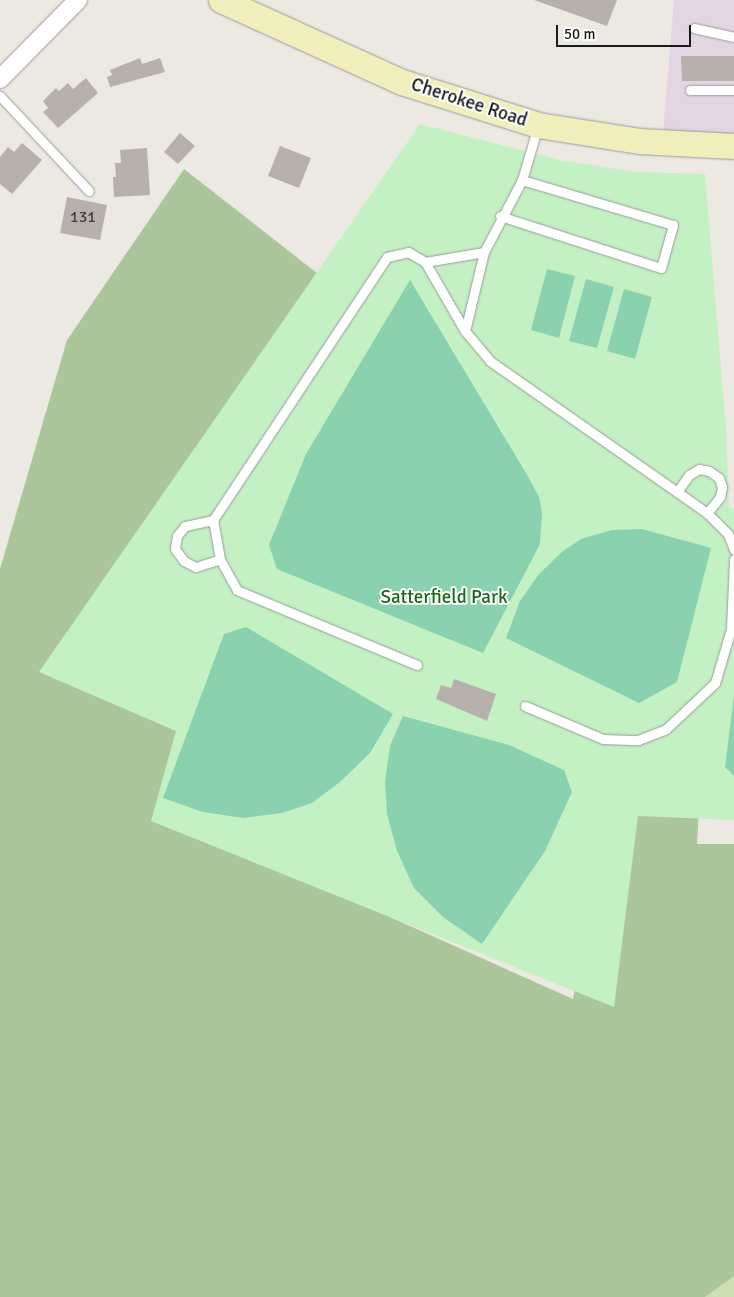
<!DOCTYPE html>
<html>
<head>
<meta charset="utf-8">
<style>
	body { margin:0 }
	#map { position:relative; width:734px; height:1297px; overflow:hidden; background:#ece8e2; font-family:Signika,sans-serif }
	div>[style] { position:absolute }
	.industrial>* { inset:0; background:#e4d5e2 }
	.grass>* { inset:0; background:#cbe0ae }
	.forest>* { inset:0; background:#acc69c }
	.park>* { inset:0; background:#c4f1c3 }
	.pitch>* { inset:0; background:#89d1af }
	.building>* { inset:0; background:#b8b0ac }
	.roads { filter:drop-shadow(0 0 1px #9c9c9c) drop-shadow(0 0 1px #9c9c9c) }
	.lane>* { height:9px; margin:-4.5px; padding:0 4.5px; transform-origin:4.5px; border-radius:4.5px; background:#fff }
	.street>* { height:18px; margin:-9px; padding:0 9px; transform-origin:9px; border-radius:9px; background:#fff }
	.secondary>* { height:25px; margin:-12.5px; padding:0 12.5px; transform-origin:12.5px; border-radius:12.5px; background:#f0eebb }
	span { translate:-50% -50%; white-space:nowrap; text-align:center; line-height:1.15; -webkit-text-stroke:4px #fff; paint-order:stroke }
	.number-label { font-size:16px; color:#42403f }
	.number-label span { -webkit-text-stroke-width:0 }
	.street-label { font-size:19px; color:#1b1b1b }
	.park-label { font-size:19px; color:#196a18 }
	.scale { position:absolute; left:556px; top:25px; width:135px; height:22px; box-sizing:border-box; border:2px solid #1b1b1b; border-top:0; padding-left:6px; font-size:15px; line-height:18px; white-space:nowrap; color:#1b1b1b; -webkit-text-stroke:4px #fff; paint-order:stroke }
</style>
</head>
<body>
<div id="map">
	<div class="industrial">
		<div style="clip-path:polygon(674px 0,734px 0,734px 135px,663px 134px)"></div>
	</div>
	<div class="grass">
		<div style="clip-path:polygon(734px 1276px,734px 1297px,705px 1297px)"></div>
	</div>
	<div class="forest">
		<div style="clip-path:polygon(184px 169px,336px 288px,183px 720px,162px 815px,573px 999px,607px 813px,699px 807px,697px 844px,734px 844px,734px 1276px,705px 1297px,0 1297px,0 569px,67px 340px)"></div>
	</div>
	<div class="park">
		<div style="clip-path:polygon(420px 124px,560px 160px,634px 172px,705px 174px,726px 429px,729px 508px,734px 508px,734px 820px,638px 816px,614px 1007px,151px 821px,176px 731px,39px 672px)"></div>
	</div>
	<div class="pitch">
		<div style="clip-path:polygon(547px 269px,575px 276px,559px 338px,531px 330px)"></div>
		<div style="clip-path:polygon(586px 279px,614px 287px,597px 348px,569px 341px)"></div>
		<div style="clip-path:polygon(410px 280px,526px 473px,539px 497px,542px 513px,540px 544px,483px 653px,277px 569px,269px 545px,306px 454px)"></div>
		<div style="clip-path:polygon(624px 289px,652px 297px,635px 359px,607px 351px)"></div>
		<div style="clip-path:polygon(642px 529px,711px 548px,677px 682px,639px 703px,506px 638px,520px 601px,539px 574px,563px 551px,581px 539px,612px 530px)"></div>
		<div style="clip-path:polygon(246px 627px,393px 714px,370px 753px,340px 782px,312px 803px,282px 813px,243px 818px,203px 812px,163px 798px,224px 634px)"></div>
		<div style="clip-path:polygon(734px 695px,734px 776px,725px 767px)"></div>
		<div style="clip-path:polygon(403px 716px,509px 745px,564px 770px,572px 792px,545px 851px,482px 944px,443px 917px,414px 888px,397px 851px,387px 814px,385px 782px,390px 746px)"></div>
	</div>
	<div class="building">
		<div style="clip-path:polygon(534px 0,617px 0,607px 26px)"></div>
		<div style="clip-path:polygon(681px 56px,734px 56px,734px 81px,682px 81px)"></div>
		<div style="clip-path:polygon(140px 58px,142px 64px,160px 58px,165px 72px,110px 87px,107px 77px,112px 75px,110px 70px)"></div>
		<div style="clip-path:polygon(86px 78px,98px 93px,58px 128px,43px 112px,48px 108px,43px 101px,56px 88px,59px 91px,68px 83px,73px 89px)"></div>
		<div style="clip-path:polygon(180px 133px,195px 146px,178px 164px,164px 152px)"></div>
		<div style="clip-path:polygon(22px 143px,42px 160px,12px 194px,0 184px,0 157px,8px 147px,14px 152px)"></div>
		<div style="clip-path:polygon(280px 146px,311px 158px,299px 188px,268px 176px)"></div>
		<div style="clip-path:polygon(147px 148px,150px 195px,114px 197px,113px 177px,116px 177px,115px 163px,121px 163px,120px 150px)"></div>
		<div style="clip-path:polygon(67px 197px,107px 205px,100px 240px,60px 233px)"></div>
		<div style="clip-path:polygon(454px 679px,496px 694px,487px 721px,436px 699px,441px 685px,451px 688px)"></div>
	</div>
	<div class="roads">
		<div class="lane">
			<div style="left:694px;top:28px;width:41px;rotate:12.7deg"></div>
			<div style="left:690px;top:90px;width:44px"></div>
			<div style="left:0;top:96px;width:130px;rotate:46.9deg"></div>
			<div style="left:500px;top:216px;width:169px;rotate:17.9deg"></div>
			<div style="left:661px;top:268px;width:45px;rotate:-74.4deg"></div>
			<div style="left:673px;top:225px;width:158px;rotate:-163.4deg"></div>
			<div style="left:425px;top:262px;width:60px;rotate:-9.6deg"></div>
			<div style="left:465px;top:331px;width:81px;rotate:-76.5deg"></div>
			<div style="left:484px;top:252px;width:81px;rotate:-62.2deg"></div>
			<div style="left:522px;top:180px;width:56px;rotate:-73.5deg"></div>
			<div style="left:677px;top:492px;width:21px;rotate:-55deg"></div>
			<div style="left:689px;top:475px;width:12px;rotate:-31deg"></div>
			<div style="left:699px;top:469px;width:10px;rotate:11deg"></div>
			<div style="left:709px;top:471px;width:12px;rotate:35deg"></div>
			<div style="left:719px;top:478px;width:9px;rotate:72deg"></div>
			<div style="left:722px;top:487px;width:10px;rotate:101deg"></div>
			<div style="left:720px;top:497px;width:21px;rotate:129deg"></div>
			<div style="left:213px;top:520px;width:29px;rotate:168deg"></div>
			<div style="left:185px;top:526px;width:13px;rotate:129deg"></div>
			<div style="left:177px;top:536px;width:13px;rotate:99deg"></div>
			<div style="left:175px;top:549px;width:15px;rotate:53deg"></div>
			<div style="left:184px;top:561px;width:13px;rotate:27deg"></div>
			<div style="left:196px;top:567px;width:25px;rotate:-18deg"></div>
			<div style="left:417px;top:665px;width:195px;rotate:-157.4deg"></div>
			<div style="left:237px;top:590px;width:35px;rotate:-119deg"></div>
			<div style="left:220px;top:559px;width:40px;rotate:-100deg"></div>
			<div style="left:213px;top:520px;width:315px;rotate:-56.5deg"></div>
			<div style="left:387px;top:257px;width:22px;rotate:-13deg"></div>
			<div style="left:408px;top:252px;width:20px;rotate:30deg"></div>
			<div style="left:425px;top:262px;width:80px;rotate:59.9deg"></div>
			<div style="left:465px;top:331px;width:39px;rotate:50deg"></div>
			<div style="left:490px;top:361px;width:265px;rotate:35deg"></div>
			<div style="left:707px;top:513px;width:30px;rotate:45deg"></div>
			<div style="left:728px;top:534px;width:17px;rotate:69deg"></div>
			<div style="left:525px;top:706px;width:85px;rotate:22.9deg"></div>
			<div style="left:603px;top:739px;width:35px;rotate:2deg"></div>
			<div style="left:638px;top:740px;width:30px;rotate:-21deg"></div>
			<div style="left:666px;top:729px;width:67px;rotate:-43.2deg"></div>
			<div style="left:715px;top:683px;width:56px;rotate:-73.5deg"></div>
			<div style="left:731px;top:629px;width:70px;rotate:-87.5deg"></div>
		</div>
		<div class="street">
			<div style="left:0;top:79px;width:111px;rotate:-45.4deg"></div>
		</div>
		<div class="secondary">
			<div style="left:221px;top:0;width:199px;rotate:24.4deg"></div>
			<div style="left:402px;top:82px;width:143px;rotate:17.5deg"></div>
			<div style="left:538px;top:125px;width:102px;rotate:9deg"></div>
			<div style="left:639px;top:141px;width:95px;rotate:3deg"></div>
		</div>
	</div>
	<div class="number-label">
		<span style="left:83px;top:217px">131</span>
	</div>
	<div class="street-label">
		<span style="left:469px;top:103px;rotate:18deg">Cherokee Road</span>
	</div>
	<div class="park-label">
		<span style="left:444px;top:598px">Satterfield Park</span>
	</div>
	<div class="scale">50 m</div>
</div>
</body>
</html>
